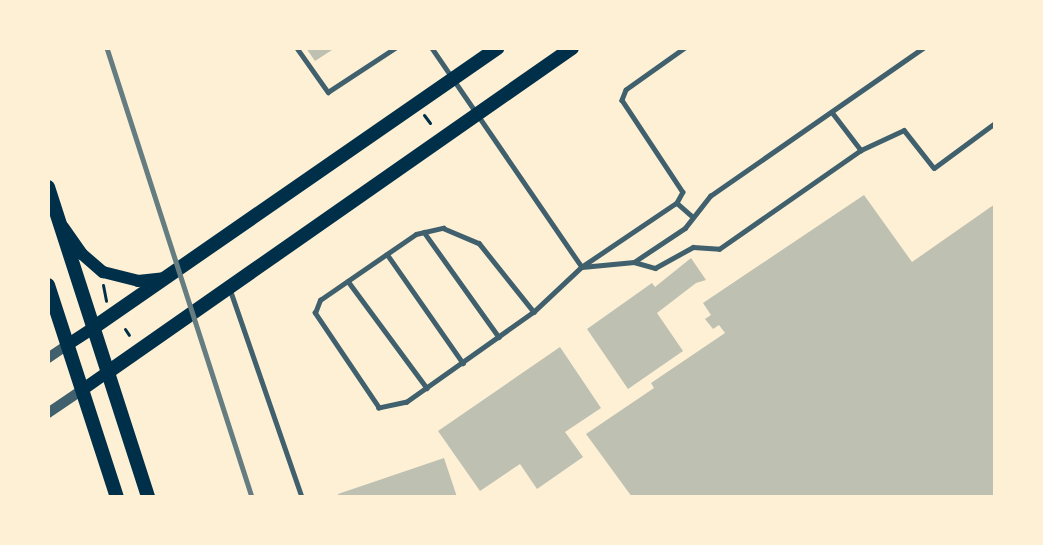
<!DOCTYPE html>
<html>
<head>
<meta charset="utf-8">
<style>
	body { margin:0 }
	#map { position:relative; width:1043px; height:545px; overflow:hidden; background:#fdf0d5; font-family:Rubik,sans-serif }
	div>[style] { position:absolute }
	.building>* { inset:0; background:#bec0b2 }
	.path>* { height:3px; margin:-1.5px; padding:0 1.5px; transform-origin:1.5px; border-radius:1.5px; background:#003049 }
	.service>* { height:4.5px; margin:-2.25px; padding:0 2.25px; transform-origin:2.25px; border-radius:2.25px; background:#3f606c }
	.tertiary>* { height:10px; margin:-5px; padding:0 5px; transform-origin:5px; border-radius:5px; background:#3f606c }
	.secondary>* { height:12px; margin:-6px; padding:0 6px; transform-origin:6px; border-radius:6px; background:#003049 }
	.primary>* { height:14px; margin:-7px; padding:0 7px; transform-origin:7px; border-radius:7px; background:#003049 }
	.rail>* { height:4.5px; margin:-2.25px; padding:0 2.25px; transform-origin:2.25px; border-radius:2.25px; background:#657d81 }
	span { translate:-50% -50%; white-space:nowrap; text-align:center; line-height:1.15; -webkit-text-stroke:6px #fdf0d5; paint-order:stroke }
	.frame { position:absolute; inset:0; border:50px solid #fdf0d5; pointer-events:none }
</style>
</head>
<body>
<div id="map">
	<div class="building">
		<div style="clip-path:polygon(306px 48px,335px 48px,315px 61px)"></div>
		<div style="clip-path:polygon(864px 195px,912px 262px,995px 204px,995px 497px,632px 497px,586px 434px,654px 388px,651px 383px,725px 333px,719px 325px,713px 329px,705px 319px,711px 315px,703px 303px)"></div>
		<div style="clip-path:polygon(691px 258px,706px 280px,696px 283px,657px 313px,683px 351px,628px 389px,587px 329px,652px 283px,655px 287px)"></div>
		<div style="clip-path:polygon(560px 347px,601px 408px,565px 432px,583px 457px,537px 489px,520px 464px,480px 491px,438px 431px)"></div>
		<div style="clip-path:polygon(444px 458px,457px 497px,339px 497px,338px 494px)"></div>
	</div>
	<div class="path">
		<div style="left:424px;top:115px;width:10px;rotate:53deg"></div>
		<div style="left:103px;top:285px;width:16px;rotate:79deg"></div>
		<div style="left:125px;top:329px;width:7px;rotate:56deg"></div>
	</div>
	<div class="service">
		<div style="left:297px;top:48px;width:54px;rotate:54.8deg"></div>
		<div style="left:328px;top:92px;width:80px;rotate:-33.3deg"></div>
		<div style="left:432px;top:48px;width:265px;rotate:55.6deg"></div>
		<div style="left:582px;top:267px;width:66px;rotate:136.8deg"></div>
		<div style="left:534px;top:312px;width:156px;rotate:144.7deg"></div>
		<div style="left:407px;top:402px;width:29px;rotate:168deg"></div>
		<div style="left:379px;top:408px;width:115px;rotate:-124deg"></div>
		<div style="left:315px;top:313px;width:14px;rotate:-69deg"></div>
		<div style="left:320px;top:300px;width:116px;rotate:-34.5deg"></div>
		<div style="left:416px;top:234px;width:28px;rotate:-13deg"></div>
		<div style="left:443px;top:228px;width:39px;rotate:23deg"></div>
		<div style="left:479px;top:243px;width:88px;rotate:51.4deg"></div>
		<div style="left:685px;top:48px;width:72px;rotate:144.6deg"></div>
		<div style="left:626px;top:90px;width:11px;rotate:112deg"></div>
		<div style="left:622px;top:100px;width:110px;rotate:56.5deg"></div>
		<div style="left:683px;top:192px;width:13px;rotate:119deg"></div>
		<div style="left:677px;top:203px;width:115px;rotate:146deg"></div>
		<div style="left:582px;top:267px;width:52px;rotate:-5.5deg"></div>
		<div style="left:634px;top:262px;width:61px;rotate:-33.7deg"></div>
		<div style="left:685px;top:228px;width:41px;rotate:-52deg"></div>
		<div style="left:710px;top:196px;width:259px;rotate:-34.8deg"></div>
		<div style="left:832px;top:112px;width:48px;rotate:52.7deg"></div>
		<div style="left:861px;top:150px;width:47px;rotate:-24.9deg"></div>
		<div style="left:904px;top:130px;width:48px;rotate:51.7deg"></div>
		<div style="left:934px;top:168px;width:76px;rotate:-36.4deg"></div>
		<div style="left:677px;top:203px;width:21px;rotate:41deg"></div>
		<div style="left:424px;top:232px;width:129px;rotate:54.5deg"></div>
		<div style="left:387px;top:254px;width:133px;rotate:55.1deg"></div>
		<div style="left:634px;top:262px;width:22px;rotate:16deg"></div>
		<div style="left:655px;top:268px;width:43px;rotate:-28.9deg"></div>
		<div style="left:693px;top:247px;width:26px;rotate:4deg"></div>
		<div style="left:719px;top:249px;width:173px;rotate:-34.9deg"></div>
		<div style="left:348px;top:281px;width:133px;rotate:53.6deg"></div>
		<div style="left:230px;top:289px;width:220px;rotate:70.9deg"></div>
	</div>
	<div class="tertiary">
		<div style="left:48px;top:358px;width:23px;rotate:-34deg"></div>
		<div style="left:48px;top:413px;width:41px;rotate:-34.1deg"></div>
	</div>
	<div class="secondary">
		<div style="left:63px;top:227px;width:33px;rotate:55deg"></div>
		<div style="left:82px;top:254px;width:28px;rotate:41deg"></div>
		<div style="left:103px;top:272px;width:36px;rotate:14deg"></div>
		<div style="left:138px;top:281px;width:28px;rotate:-6deg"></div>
		<div style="left:67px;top:345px;width:31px;rotate:-33deg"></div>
		<div style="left:82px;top:390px;width:32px;rotate:-35deg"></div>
	</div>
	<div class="primary">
		<div style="left:48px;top:187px;width:326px;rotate:72.1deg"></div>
		<div style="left:48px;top:285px;width:223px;rotate:72deg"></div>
		<div style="left:93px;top:328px;width:492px;rotate:-34.7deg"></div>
		<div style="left:108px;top:372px;width:566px;rotate:-34.93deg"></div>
	</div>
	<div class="rail">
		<div style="left:107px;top:48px;width:472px;rotate:72.1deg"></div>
	</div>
	<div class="frame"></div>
</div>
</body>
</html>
